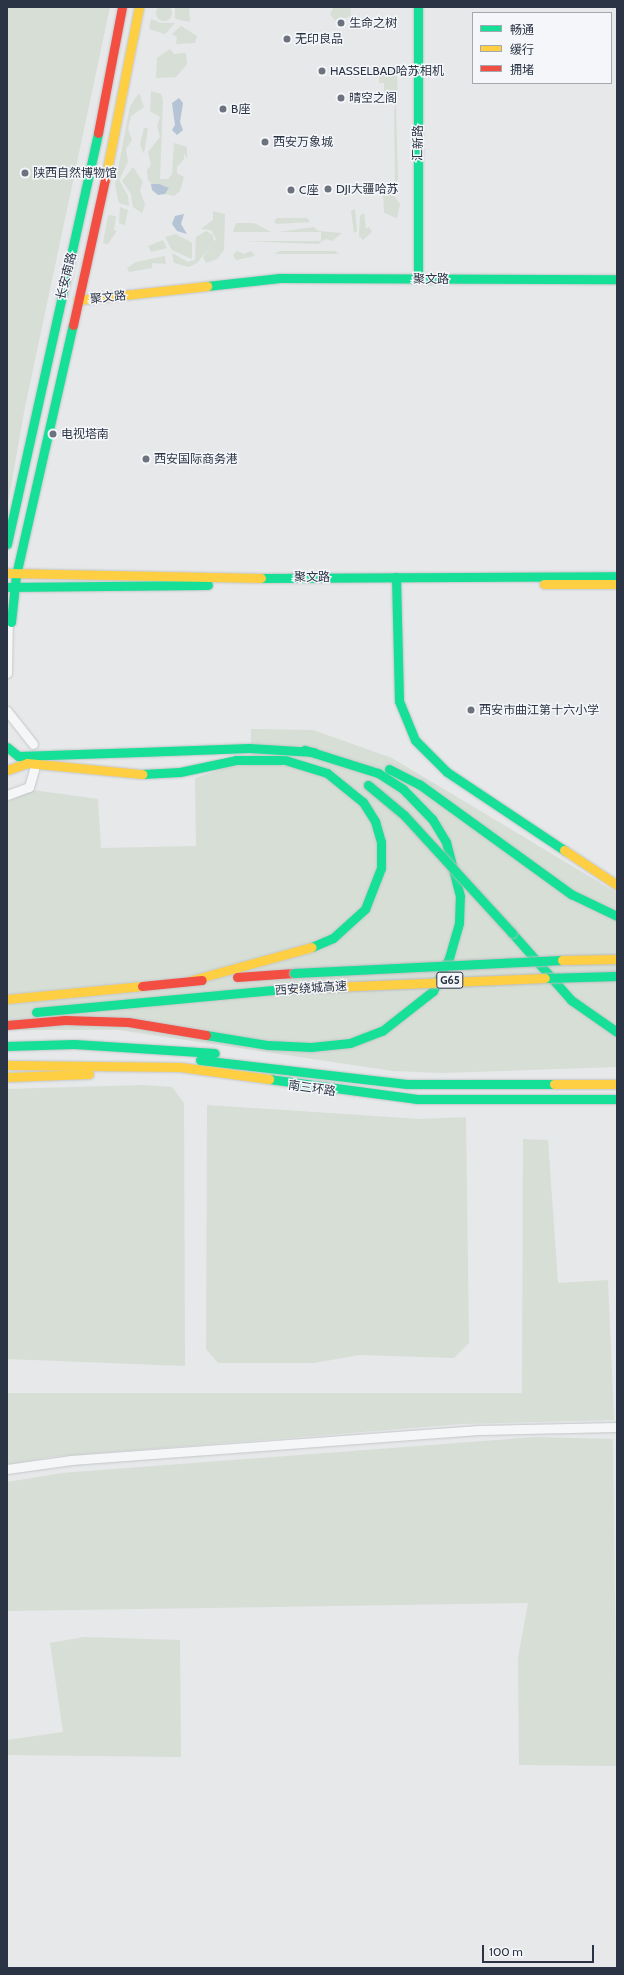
<!DOCTYPE html>
<html>
<head>
<meta charset="utf-8">
<style>
	body { margin:0 }
	#map { position:relative; width:624px; height:1975px; overflow:hidden; background:#e6e8ea; font-family:Cabin,"Noto Sans SC",sans-serif }
	div>[style] { position:absolute }
	.green>* { inset:0; background:#d6ded6 }
	.round { border-radius:50% }
	.water>* { inset:0; background:#b4c4d5 }
	.roads { filter:drop-shadow(0 0 1px #c4c6c8) drop-shadow(0 0 1px #c4c6c8) }
	.street>* { height:9px; margin:-4.5px; padding:0 4.5px; transform-origin:4.5px; border-radius:4.5px; background:#f5f6f7 }
	.fast>* { height:9px; margin:-4.5px; padding:0 4.5px; transform-origin:4.5px; border-radius:4.5px; background:#16e098 }
	.slow>* { height:9px; margin:-4.5px; padding:0 4.5px; transform-origin:4.5px; border-radius:4.5px; background:#ffcf43 }
	.jam>* { height:9px; margin:-4.5px; padding:0 4.5px; transform-origin:4.5px; border-radius:4.5px; background:#f24e42 }
	.bridges { filter:drop-shadow(0 0 1px #b8bbbf) drop-shadow(0 0 1px #b8bbbf) }
	.fast-bridge>* { height:9px; margin:-4.5px; padding:0 4.5px; transform-origin:4.5px; border-radius:4.5px; background:#16e098 }
	.slow-bridge>* { height:9px; margin:-4.5px; padding:0 4.5px; transform-origin:4.5px; border-radius:4.5px; background:#ffcf43 }
	.dots>* { width:11px; height:11px; translate:-50% -50%; box-sizing:border-box; border:2px solid #f4f6f9; border-radius:50% }
	span { translate:-50% -50%; white-space:nowrap; text-align:center; line-height:1.15; -webkit-text-stroke:3px #f4f6f9; paint-order:stroke }
	.shield-label span { padding:1px 3px; background:#f4f6f9; border:1px solid; border-radius:3px; -webkit-text-stroke-width:0 }
	.shield-label { font-size:11px; color:#2b3445; font-weight:700 }
	.poi-label { font-size:12px; color:#2b3445 }
	.left { translate:0 -50%; text-align:left }
	.street-label { font-size:12px; color:#2b3445 }
	.frame { position:absolute; inset:0; border:8px solid #2b3445; pointer-events:none }
	.legend { position:absolute; left:472px; top:12px; width:140px; height:72px; box-sizing:border-box; background:#f4f6f9; border:1px solid #a4a8b1; margin:0; padding:5px 7px; list-style:none; font-size:12px; color:#2b3445 }
	.legend li { display:flex; align-items:center; gap:8px; height:20px }
	.legend b { width:20px; border:1px solid #a4a8b1 }
	.scale { position:absolute; left:482px; top:1945px; width:112px; height:18px; box-sizing:border-box; border:2px solid #2b3445; border-top:0; padding-left:5px; font-size:12px; line-height:14px; white-space:nowrap; color:#2b3445; -webkit-text-stroke:3px #f4f6f9; paint-order:stroke }
</style>
</head>
<body>
<div id="map">
	<div class="green">
		<div class="round" style="left:156px;top:5px;width:16px;height:16px"></div>
		<div style="clip-path:polygon(7px 7px,110px 7px,25px 407px,7px 509px)"></div>
		<div style="clip-path:polygon(175px 7px,189px 7px,190px 22px,175px 19px)"></div>
		<div style="clip-path:polygon(334px 7px,350px 7px,351px 16px,335px 21px,330px 14px)"></div>
		<div style="clip-path:polygon(151px 19px,161px 23px,175px 23px,165px 34px,149px 29px)"></div>
		<div style="clip-path:polygon(181px 26px,197px 36px,195px 43px,176px 44px,177px 37px,172px 34px)"></div>
		<div style="clip-path:polygon(170px 49px,174px 54px,186px 53px,187px 64px,176px 77px,156px 78px,157px 58px)"></div>
		<div style="clip-path:polygon(396px 67px,398px 96px,394px 102px,394px 96px,384px 96px,384px 83px,379px 83px,379px 76px,372px 76px,377px 70px,395px 70px)"></div>
		<div style="clip-path:polygon(151px 91px,161px 94px,163px 100px,160px 179px,168px 179px,172px 174px,174px 143px,187px 147px,187px 159px,184px 153px,184px 159px,177px 167px,177px 173px,184px 177px,180px 191px,174px 196px,165px 194px,169px 188px,153px 185px,148px 180px,147px 170px,151px 165px,148px 152px,160px 137px,157px 126px,160px 117px,150px 111px)"></div>
		<div style="clip-path:polygon(139px 93px,144px 107px,131px 116px,128px 129px,132px 140px,126px 149px,128px 162px,119px 180px,128px 196px,129px 206px,119px 203px,115px 185px,130px 106px)"></div>
		<div style="clip-path:polygon(396px 104px,398px 179px,395px 186px,394px 110px)"></div>
		<div style="clip-path:polygon(144px 128px,148px 128px,144px 154px,140px 144px)"></div>
		<div style="clip-path:polygon(133px 167px,143px 182px,140px 190px,145px 205px,142px 213px,133px 207px,131px 194px,122px 181px)"></div>
		<div style="clip-path:polygon(380px 184px,386px 185px,400px 204px,397px 218px,384px 213px,383px 195px,377px 191px)"></div>
		<div style="clip-path:polygon(120px 207px,128px 210px,125px 225px,119px 223px)"></div>
		<div style="clip-path:polygon(355px 209px,357px 231px,354px 233px,351px 211px)"></div>
		<div style="clip-path:polygon(213px 211px,225px 214px,224px 250px,217px 259px,206px 263px,203px 257px,216px 239px,211px 230px,201px 229px,213px 220px)"></div>
		<div style="clip-path:polygon(364px 213px,366px 229px,369px 227px,372px 232px,363px 240px,359px 236px,360px 216px)"></div>
		<div style="clip-path:polygon(108px 215px,116px 216px,114px 230px,117px 231px,108px 244px,103px 243px)"></div>
		<div style="clip-path:polygon(277px 218px,307px 218px,310px 222px,277px 224px,274px 222px)"></div>
		<div style="clip-path:polygon(236px 223px,254px 223px,271px 232px,233px 232px)"></div>
		<div style="clip-path:polygon(314px 227px,318px 231px,342px 233px,332px 241px,326px 239px,318px 244px,242px 241px,321px 241px,321px 232px,278px 232px)"></div>
		<div style="clip-path:polygon(206px 231px,213px 235px,214px 242px,197px 263px,189px 267px,174px 263px,172px 253px,188px 262px,195px 260px,196px 237px)"></div>
		<div style="clip-path:polygon(176px 234px,192px 243px,192px 259px,172px 250px,165px 237px)"></div>
		<div style="clip-path:polygon(163px 240px,167px 248px,151px 252px,148px 246px)"></div>
		<div style="clip-path:polygon(237px 251px,244px 254px,251px 251px,255px 256px,236px 260px,233px 255px)"></div>
		<div style="clip-path:polygon(280px 251px,334px 251px,340px 254px,274px 254px)"></div>
		<div style="clip-path:polygon(165px 256px,166px 264px,152px 263px,152px 268px,129px 272px,127px 268px,136px 262px)"></div>
		<div style="clip-path:polygon(251px 729px,313px 730px,392px 758px,617px 893px,617px 1067px,442px 1073px,393px 1071px,118px 1030px,7px 1030px,7px 802px,33px 790px,98px 799px,101px 848px,196px 846px,195px 778px,228px 767px,251px 765px)"></div>
		<div style="clip-path:polygon(144px 1085px,172px 1087px,184px 1103px,185px 1366px,7px 1359px,7px 1089px)"></div>
		<div style="clip-path:polygon(207px 1105px,420px 1119px,466px 1117px,469px 1343px,454px 1358px,360px 1355px,314px 1363px,218px 1363px,206px 1349px)"></div>
		<div style="clip-path:polygon(523px 1139px,548px 1140px,558px 1283px,608px 1280px,614px 1420px,461px 1424px,51px 1457px,7px 1465px,7px 1393px,522px 1393px)"></div>
		<div style="clip-path:polygon(535px 1437px,613px 1439px,617px 1766px,519px 1765px,518px 1658px,528px 1603px,7px 1611px,7px 1482px,62px 1473px)"></div>
		<div style="clip-path:polygon(84px 1637px,180px 1640px,181px 1757px,7px 1755px,7px 1740px,63px 1732px,50px 1643px)"></div>
	</div>
	<div class="water">
		<div style="clip-path:polygon(179px 98px,183px 103px,180px 122px,183px 130px,177px 135px,172px 130px,175px 125px,172px 103px)"></div>
		<div style="clip-path:polygon(159px 184px,169px 188px,165px 194px,158px 195px,152px 190px,151px 184px)"></div>
		<div style="clip-path:polygon(184px 214px,181px 224px,187px 234px,177px 231px,172px 224px,175px 216px)"></div>
	</div>
	<div class="roads">
		<div class="street">
			<div style="left:7px;top:673px;width:56px;rotate:-89deg"></div>
			<div style="left:7px;top:711px;width:42px;rotate:51.8deg"></div>
			<div style="left:7px;top:795px;width:23px;rotate:-20deg"></div>
			<div style="left:29px;top:787px;width:19px;rotate:-74deg"></div>
			<div style="left:7px;top:1469px;width:65px;rotate:-8deg"></div>
			<div style="left:71px;top:1460px;width:412px;rotate:-4.2deg"></div>
			<div style="left:482px;top:1430px;width:135px;rotate:-1.3deg"></div>
		</div>
		<div class="fast">
			<div style="left:418px;top:7px;width:272px;rotate:90deg"></div>
			<div style="left:207px;top:286px;width:73px;rotate:-6.3deg"></div>
			<div style="left:280px;top:278px;width:337px;rotate:0.2deg"></div>
			<div style="left:7px;top:544px;width:421px;rotate:-77.5deg"></div>
			<div style="left:396px;top:577px;width:124px;rotate:88.6deg"></div>
			<div style="left:399px;top:701px;width:42px;rotate:67.7deg"></div>
			<div style="left:415px;top:740px;width:45px;rotate:45deg"></div>
			<div style="left:447px;top:772px;width:141px;rotate:33.7deg"></div>
			<div style="left:261px;top:578px;width:356px;rotate:-0.3deg"></div>
			<div style="left:7px;top:587px;width:201px;rotate:-0.6deg"></div>
			<div style="left:11px;top:622px;width:47px;rotate:-83.9deg"></div>
			<div style="left:16px;top:575px;width:256px;rotate:-77.2deg"></div>
			<div style="left:7px;top:747px;width:14px;rotate:39deg"></div>
			<div style="left:18px;top:756px;width:122px;rotate:-1.9deg"></div>
			<div style="left:140px;top:752px;width:109px;rotate:-2.1deg"></div>
			<div style="left:249px;top:748px;width:65px;rotate:3.5deg"></div>
			<div style="left:285px;top:760px;width:44px;rotate:17.2deg"></div>
			<div style="left:327px;top:773px;width:46px;rotate:38.9deg"></div>
			<div style="left:363px;top:802px;width:22px;rotate:58deg"></div>
			<div style="left:375px;top:821px;width:22px;rotate:74deg"></div>
			<div style="left:381px;top:842px;width:26px;rotate:90deg"></div>
			<div style="left:381px;top:868px;width:44px;rotate:111.3deg"></div>
			<div style="left:365px;top:909px;width:43px;rotate:137.8deg"></div>
			<div style="left:333px;top:938px;width:23px;rotate:157deg"></div>
			<div style="left:389px;top:769px;width:34px;rotate:27deg"></div>
			<div style="left:419px;top:784px;width:188px;rotate:35.9deg"></div>
			<div style="left:571px;top:894px;width:51px;rotate:25.6deg"></div>
			<div style="left:142px;top:774px;width:38px;rotate:-3deg"></div>
			<div style="left:180px;top:772px;width:57px;rotate:-12.1deg"></div>
			<div style="left:236px;top:760px;width:45px"></div>
			<div style="left:512px;top:933px;width:89px;rotate:48.6deg"></div>
			<div style="left:571px;top:1000px;width:56px;rotate:34.8deg"></div>
			<div style="left:36px;top:1012px;width:249px;rotate:-5.3deg"></div>
			<div style="left:206px;top:1035px;width:63px;rotate:9.2deg"></div>
			<div style="left:268px;top:1045px;width:43px;rotate:2.7deg"></div>
			<div style="left:311px;top:1047px;width:39px;rotate:-6deg"></div>
			<div style="left:350px;top:1043px;width:34px;rotate:-21deg"></div>
			<div style="left:382px;top:1031px;width:65px;rotate:-38.1deg"></div>
			<div style="left:433px;top:991px;width:37px;rotate:-64deg"></div>
			<div style="left:449px;top:958px;width:36px;rotate:-74deg"></div>
			<div style="left:459px;top:923px;width:27px;rotate:-88deg"></div>
			<div style="left:460px;top:896px;width:56px;rotate:-104.5deg"></div>
			<div style="left:446px;top:842px;width:27px;rotate:-121deg"></div>
			<div style="left:432px;top:819px;width:42px;rotate:-134deg"></div>
			<div style="left:403px;top:789px;width:30px;rotate:-147deg"></div>
			<div style="left:378px;top:773px;width:77px;rotate:-162.5deg"></div>
			<div style="left:7px;top:1046px;width:67px;rotate:-1.7deg"></div>
			<div style="left:74px;top:1044px;width:141px;rotate:3.7deg"></div>
			<div style="left:200px;top:1060px;width:208px;rotate:6.6deg"></div>
			<div style="left:407px;top:1084px;width:147px"></div>
			<div style="left:269px;top:1079px;width:148px;rotate:7.7deg"></div>
			<div style="left:416px;top:1099px;width:201px"></div>
		</div>
		<div class="slow">
			<div style="left:105px;top:180px;width:176px;rotate:-78.9deg"></div>
			<div style="left:78px;top:300px;width:130px;rotate:-6.2deg"></div>
			<div style="left:7px;top:573px;width:254px;rotate:1.1deg"></div>
			<div style="left:544px;top:584px;width:73px"></div>
			<div style="left:7px;top:770px;width:21px;rotate:-19deg"></div>
			<div style="left:27px;top:763px;width:116px;rotate:5.5deg"></div>
			<div style="left:564px;top:850px;width:64px;rotate:33.4deg"></div>
			<div style="left:192px;top:980px;width:124px;rotate:-15.4deg"></div>
			<div style="left:7px;top:999px;width:136px;rotate:-5.5deg"></div>
			<div style="left:7px;top:1065px;width:173px;rotate:0.7deg"></div>
			<div style="left:180px;top:1067px;width:90px;rotate:7.7deg"></div>
			<div style="left:7px;top:1077px;width:82px;rotate:-2.1deg"></div>
			<div style="left:554px;top:1084px;width:63px"></div>
		</div>
		<div class="jam">
			<div style="left:98px;top:133px;width:128px;rotate:-79.2deg"></div>
			<div style="left:73px;top:325px;width:148px;rotate:-77.6deg"></div>
			<div style="left:237px;top:977px;width:57px;rotate:-4deg"></div>
			<div style="left:142px;top:986px;width:60px;rotate:-5.7deg"></div>
			<div style="left:7px;top:1025px;width:58px;rotate:-4.9deg"></div>
			<div style="left:65px;top:1020px;width:63px;rotate:1.8deg"></div>
			<div style="left:128px;top:1022px;width:79px;rotate:9.5deg"></div>
		</div>
	</div>
	<div class="bridges">
		<div class="fast-bridge">
			<div style="left:368px;top:785px;width:47px;rotate:39.8deg"></div>
			<div style="left:404px;top:815px;width:160px;rotate:47.5deg"></div>
			<div style="left:294px;top:973px;width:268px;rotate:-2.8deg"></div>
			<div style="left:545px;top:978px;width:72px;rotate:-1.6deg"></div>
		</div>
		<div class="slow-bridge">
			<div style="left:562px;top:960px;width:55px;rotate:-1deg"></div>
			<div style="left:284px;top:989px;width:261px;rotate:-2.4deg"></div>
		</div>
	</div>
	<div class="dots">
		<div style="left:341px;top:23px;background:#6c737f"></div>
		<div style="left:287px;top:39px;background:#6c737f"></div>
		<div style="left:322px;top:71px;background:#6c737f"></div>
		<div style="left:341px;top:98px;background:#6c737f"></div>
		<div style="left:223px;top:109px;background:#6c737f"></div>
		<div style="left:265px;top:142px;background:#6c737f"></div>
		<div style="left:25px;top:173px;background:#6c737f"></div>
		<div style="left:328px;top:189px;background:#6c737f"></div>
		<div style="left:291px;top:190px;background:#6c737f"></div>
		<div style="left:53px;top:434px;background:#6c737f"></div>
		<div style="left:146px;top:459px;background:#6c737f"></div>
		<div style="left:471px;top:710px;background:#6c737f"></div>
	</div>
	<div class="shield-label">
		<span style="left:450px;top:980px">G65</span>
	</div>
	<div class="poi-label">
		<span class="left" style="left:349px;top:23px">生命之树</span>
		<span class="left" style="left:295px;top:39px">无印良品</span>
		<span class="left" style="left:330px;top:71px">HASSELBAD哈苏相机</span>
		<span class="left" style="left:349px;top:98px">晴空之阁</span>
		<span class="left" style="left:231px;top:109px">B座</span>
		<span class="left" style="left:273px;top:142px">西安万象城</span>
		<span class="left" style="left:33px;top:173px">陕西自然博物馆</span>
		<span class="left" style="left:336px;top:189px">DJI大疆哈苏</span>
		<span class="left" style="left:299px;top:190px">C座</span>
		<span class="left" style="left:61px;top:434px">电视塔南</span>
		<span class="left" style="left:154px;top:459px">西安国际商务港</span>
		<span class="left" style="left:479px;top:710px">西安市曲江第十六小学</span>
	</div>
	<div class="street-label">
		<span style="left:418px;top:143px;rotate:-90deg">汇新路</span>
		<span style="left:66px;top:276px;rotate:-76deg">长安南路</span>
		<span style="left:431px;top:279px">聚文路</span>
		<span style="left:108px;top:297px;rotate:-6deg">聚文路</span>
		<span style="left:312px;top:577px">聚文路</span>
		<span style="left:311px;top:988px;rotate:-4deg">西安绕城高速</span>
		<span style="left:312px;top:1088px;rotate:8deg">南三环路</span>
	</div>
	<div class="frame"></div>
	<ul class="legend">
	<li><b style="height:5px;background:#16e098"></b>畅通</li>
	<li><b style="height:5px;background:#ffcf43"></b>缓行</li>
	<li><b style="height:5px;background:#f24e42"></b>拥堵</li>
	</ul>
	<div class="scale">100 m</div>
</div>
</body>
</html>
